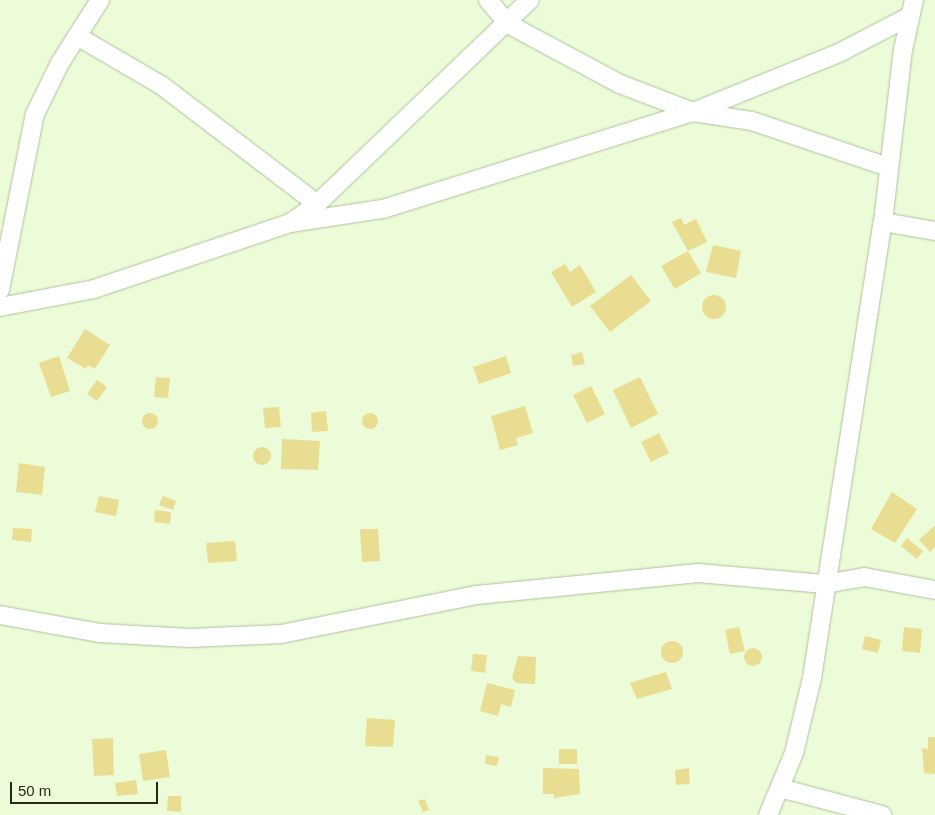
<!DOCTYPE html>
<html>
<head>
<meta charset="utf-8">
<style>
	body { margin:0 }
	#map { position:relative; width:935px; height:815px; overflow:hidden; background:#ecfcd8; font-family:Helvetica,sans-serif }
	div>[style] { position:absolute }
	.building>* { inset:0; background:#e9dd91 }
	.round { border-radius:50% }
	.roads { filter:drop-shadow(0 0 1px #b1c09e) drop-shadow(0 0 1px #b1c09e) }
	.minor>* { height:18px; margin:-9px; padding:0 9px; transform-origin:9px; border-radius:9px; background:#fff }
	span { translate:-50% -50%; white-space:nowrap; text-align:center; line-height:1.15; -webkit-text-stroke:4.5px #ecfcd8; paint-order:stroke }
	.scale { position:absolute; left:10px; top:782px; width:148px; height:22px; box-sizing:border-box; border:2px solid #262b1e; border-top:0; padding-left:6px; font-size:15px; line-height:18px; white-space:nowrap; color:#262b1e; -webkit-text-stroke:4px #ecfcd8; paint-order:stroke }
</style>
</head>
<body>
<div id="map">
	<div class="building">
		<div style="clip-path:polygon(681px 218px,684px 225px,696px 219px,707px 242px,688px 251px,672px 222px)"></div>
		<div style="clip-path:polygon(713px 245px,741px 251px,736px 278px,706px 272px)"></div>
		<div style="clip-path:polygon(688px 251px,701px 273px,675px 289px,661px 266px)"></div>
		<div style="clip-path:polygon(565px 264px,570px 272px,580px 265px,596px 292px,572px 307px,551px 272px)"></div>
		<div style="clip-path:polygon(631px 275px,651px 301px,610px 332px,590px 306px)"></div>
		<div class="round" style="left:702px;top:295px;width:24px;height:24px"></div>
		<div style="clip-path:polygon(85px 329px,110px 345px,95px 369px,88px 365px,86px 369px,67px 358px)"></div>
		<div style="clip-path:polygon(582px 352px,585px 364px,573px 366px,571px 355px)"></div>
		<div style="clip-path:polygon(59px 356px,70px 391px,51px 397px,39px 363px)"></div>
		<div style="clip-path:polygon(506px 356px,511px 373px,479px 384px,473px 367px)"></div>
		<div style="clip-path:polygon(156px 377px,170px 378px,168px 398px,154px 397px)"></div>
		<div style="clip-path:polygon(640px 377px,658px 414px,631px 428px,613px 390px)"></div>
		<div style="clip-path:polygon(97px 380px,107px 387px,97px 401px,87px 394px)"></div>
		<div style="clip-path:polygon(591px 386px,605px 414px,587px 423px,573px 395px)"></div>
		<div style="clip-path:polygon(525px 406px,533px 433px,516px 438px,518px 445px,500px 450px,491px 416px)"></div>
		<div style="clip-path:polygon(279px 407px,281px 427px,265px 428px,263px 408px)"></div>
		<div style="clip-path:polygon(326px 411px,328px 431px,312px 432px,311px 413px)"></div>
		<div class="round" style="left:142px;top:413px;width:16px;height:16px"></div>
		<div class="round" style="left:362px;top:413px;width:16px;height:16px"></div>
		<div style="clip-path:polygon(659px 433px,669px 453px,651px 462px,641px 442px)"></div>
		<div style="clip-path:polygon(282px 439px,320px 441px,318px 470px,281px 469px)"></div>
		<div class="round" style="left:253px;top:447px;width:18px;height:18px"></div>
		<div style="clip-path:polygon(19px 463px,45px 467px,42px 495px,16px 492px)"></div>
		<div style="clip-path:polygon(892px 492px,917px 509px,895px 543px,871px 529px)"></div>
		<div style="clip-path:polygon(99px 496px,119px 500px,116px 516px,95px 512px)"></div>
		<div style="clip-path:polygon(163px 496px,176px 501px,173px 510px,159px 505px)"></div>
		<div style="clip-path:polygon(155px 510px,171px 512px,170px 524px,154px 522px)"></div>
		<div style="clip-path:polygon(935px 525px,935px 547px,930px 552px,919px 540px)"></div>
		<div style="clip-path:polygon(13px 528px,32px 529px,31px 542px,12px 540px)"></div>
		<div style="clip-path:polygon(360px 529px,378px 529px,380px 561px,362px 562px)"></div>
		<div style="clip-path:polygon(907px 538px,923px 551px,917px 559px,901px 546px)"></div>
		<div style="clip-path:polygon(235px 541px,237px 561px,208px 563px,206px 543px)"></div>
		<div style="clip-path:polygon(739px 627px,745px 651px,730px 654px,725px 630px)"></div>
		<div style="clip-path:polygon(904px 627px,922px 629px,920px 653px,902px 651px)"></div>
		<div style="clip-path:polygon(865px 636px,881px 640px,878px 653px,862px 649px)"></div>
		<div class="round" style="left:661px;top:641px;width:22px;height:22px"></div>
		<div class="round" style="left:744px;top:648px;width:18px;height:18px"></div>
		<div style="clip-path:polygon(473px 654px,487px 655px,485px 673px,471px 671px)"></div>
		<div style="clip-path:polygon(518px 656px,536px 657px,535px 684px,516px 683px,512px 678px)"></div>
		<div style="clip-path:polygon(666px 672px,672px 689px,637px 699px,630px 683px)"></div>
		<div style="clip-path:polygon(487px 683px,515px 690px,511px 707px,501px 704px,498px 716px,480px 711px)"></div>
		<div style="clip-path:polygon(367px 718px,395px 720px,393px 747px,365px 746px)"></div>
		<div style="clip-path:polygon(928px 737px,935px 737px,935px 774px,924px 773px,922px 748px,928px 749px)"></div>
		<div style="clip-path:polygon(113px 738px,114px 775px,94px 776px,92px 739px)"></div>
		<div style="clip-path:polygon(559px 749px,577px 749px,577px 764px,559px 764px)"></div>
		<div style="clip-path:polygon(166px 750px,170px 777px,143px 781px,139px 754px)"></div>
		<div style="clip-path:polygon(486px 755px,499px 757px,497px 766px,485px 764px)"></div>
		<div style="clip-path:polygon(543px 768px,579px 769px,580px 794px,554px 798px,554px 794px,543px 794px)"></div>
		<div style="clip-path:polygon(689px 768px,690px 784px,676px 785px,675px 770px)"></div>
		<div style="clip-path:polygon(136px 780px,138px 794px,117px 796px,115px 783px)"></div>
		<div style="clip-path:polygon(168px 796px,181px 796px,181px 812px,167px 811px)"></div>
		<div style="clip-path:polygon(425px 799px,429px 810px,423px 812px,418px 801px)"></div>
	</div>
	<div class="roads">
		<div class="minor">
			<div style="left:488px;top:0;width:31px;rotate:50deg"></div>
			<div style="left:508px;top:24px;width:127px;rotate:28.2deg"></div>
			<div style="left:620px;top:84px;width:78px;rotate:21deg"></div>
			<div style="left:693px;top:112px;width:60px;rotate:8.7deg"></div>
			<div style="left:752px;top:121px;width:144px;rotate:18.7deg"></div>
			<div style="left:77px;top:36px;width:97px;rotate:30.3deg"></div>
			<div style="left:161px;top:85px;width:196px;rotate:37.3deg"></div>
			<div style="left:883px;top:222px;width:53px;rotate:9.8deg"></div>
			<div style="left:290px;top:223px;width:94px;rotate:-8.6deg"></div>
			<div style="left:383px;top:209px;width:325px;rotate:-17.4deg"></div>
			<div style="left:693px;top:112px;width:157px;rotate:-22deg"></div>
			<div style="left:839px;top:53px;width:80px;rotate:-27.5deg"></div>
			<div style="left:0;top:290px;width:179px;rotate:-78.8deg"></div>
			<div style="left:35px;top:114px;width:57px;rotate:-63.9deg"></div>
			<div style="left:60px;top:63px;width:75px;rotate:-57.6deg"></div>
			<div style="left:0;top:307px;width:96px;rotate:-10.8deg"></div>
			<div style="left:94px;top:289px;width:207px;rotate:-18.6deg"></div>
			<div style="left:290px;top:223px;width:33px;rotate:-35deg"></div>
			<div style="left:317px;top:204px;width:295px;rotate:-43.8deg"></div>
			<div style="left:0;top:615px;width:102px;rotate:10.2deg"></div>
			<div style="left:100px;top:633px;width:90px;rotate:3.2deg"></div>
			<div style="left:190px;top:638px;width:91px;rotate:-2.5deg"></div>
			<div style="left:281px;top:634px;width:200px;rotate:-11.3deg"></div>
			<div style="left:477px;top:595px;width:222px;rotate:-5.7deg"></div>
			<div style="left:698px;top:573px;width:127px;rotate:5deg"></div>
			<div style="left:825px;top:584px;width:40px;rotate:-10deg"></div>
			<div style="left:864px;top:577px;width:72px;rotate:10.4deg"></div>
			<div style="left:780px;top:788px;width:106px;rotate:14.8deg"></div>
			<div style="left:768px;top:815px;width:67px;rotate:-67.2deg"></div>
			<div style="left:794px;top:753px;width:77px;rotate:-76.5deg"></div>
			<div style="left:812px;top:678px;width:461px;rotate:-81.2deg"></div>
			<div style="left:883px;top:222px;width:173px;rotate:-83.4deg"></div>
			<div style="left:903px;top:50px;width:51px;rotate:-77.6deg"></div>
		</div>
	</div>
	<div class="scale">50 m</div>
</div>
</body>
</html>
